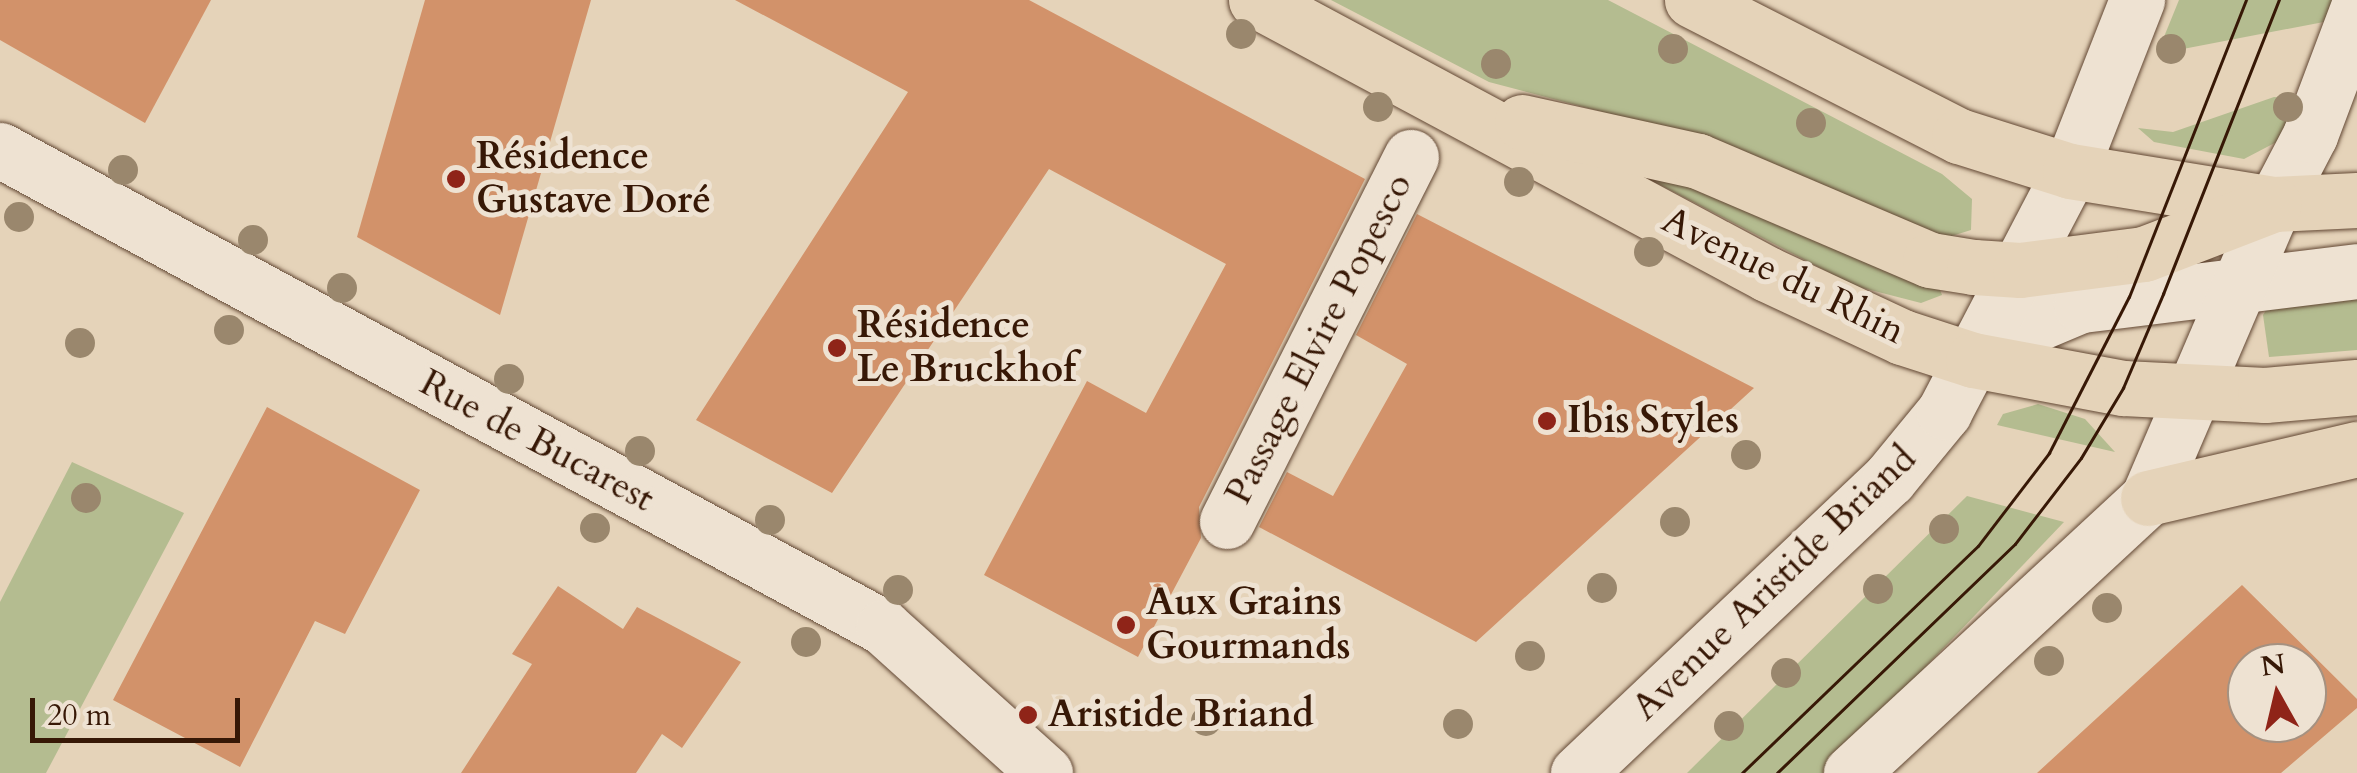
<!DOCTYPE html>
<html>
<head>
<meta charset="utf-8">
<style>
	body { margin:0 }
	#map { position:relative; width:2357px; height:773px; overflow:hidden; background:#e5d3b9; font-family:Cardo,serif }
	div>[style] { position:absolute }
	.green>* { inset:0; background:#b4bc90 }
	.building>* { inset:0; background:#d2926a }
	.roads { filter:drop-shadow(0 0 2px #624733) drop-shadow(0 0 2px #624733) }
	.street>* { height:55px; margin:-27.5px; padding:0 27.5px; transform-origin:27.5px; border-radius:27.5px; background:#eee2d2 }
	.secondary>* { height:55px; margin:-27.5px; padding:0 27.5px; transform-origin:27.5px; border-radius:27.5px; background:#eee2d2 }
	.primary>* { height:55px; margin:-27.5px; padding:0 27.5px; transform-origin:27.5px; border-radius:27.5px; background:#e5d3b9 }
	.tram>* { height:2.5px; margin:-1.25px; padding:0 1.25px; transform-origin:1.25px; border-radius:1.25px; background:#371806 }
	.trees>* { width:30px; height:30px; margin:-15px; border-radius:50%; background:#9a876d }
	.dots>* { width:28px; height:28px; translate:-50% -50%; box-sizing:border-box; border:5px solid #eee2d2; border-radius:50% }
	span { translate:-50% -50%; white-space:nowrap; text-align:center; line-height:1.15; -webkit-text-stroke:10px #eee2d2; paint-order:stroke }
	.poi-label { font-size:38px; color:#371806; font-weight:700 }
	.left { translate:0 -50%; text-align:left }
	.street-label { font-size:38px; color:#371806 }
	.north { position:absolute; left:2227px; top:643px; width:100px; height:100px; box-sizing:border-box; background:#eee2d2; border:2px solid #a59180; border-radius:50%; rotate:352deg; font-size:28px; font-weight:700; line-height:40px; text-align:center; color:#371806 }
	.north::after { content:''; display:block; margin:auto; width:35px; height:45px; background:#8f2418; clip-path:polygon(50% 0,100% 100%,50% 72%,0 100%) }
	.scale { position:absolute; left:30px; top:698px; width:210px; height:45px; box-sizing:border-box; border:5px solid #371806; border-top:0; padding-left:12px; font-size:30px; line-height:35px; white-space:nowrap; color:#371806; -webkit-text-stroke:8px #eee2d2; paint-order:stroke }
</style>
</head>
<body>
<div id="map">
	<div class="green">
		<div style="clip-path:polygon(1331px 0,1608px 0,1942px 174px,1972px 199px,1971px 230px,1939px 240px,1735px 147px,1489px 82px)"></div>
		<div style="clip-path:polygon(2179px 0,2337px 0,2329px 21px,2157px 54px)"></div>
		<div style="clip-path:polygon(2274px 97px,2294px 98px,2300px 105px,2288px 136px,2244px 159px,2154px 142px,2138px 128px,2173px 132px)"></div>
		<div style="clip-path:polygon(1643px 168px,1938px 285px,1942px 295px,1921px 303px,1855px 286px,1643px 176px)"></div>
		<div style="clip-path:polygon(2357px 289px,2357px 350px,2269px 357px,2263px 315px,2271px 302px)"></div>
		<div style="clip-path:polygon(2038px 404px,2085px 419px,2115px 452px,1997px 425px,2003px 414px)"></div>
		<div style="clip-path:polygon(72px 462px,184px 513px,46px 773px,0 773px,0 602px)"></div>
		<div style="clip-path:polygon(1967px 496px,2064px 522px,1824px 773px,1687px 773px)"></div>
	</div>
	<div class="building">
		<div style="clip-path:polygon(0 0,211px 0,145px 123px,0 40px)"></div>
		<div style="clip-path:polygon(425px 0,591px 0,500px 315px,357px 237px)"></div>
		<div style="clip-path:polygon(735px 0,1029px 0,1365px 179px,1199px 507px,1201px 538px,1138px 657px,984px 575px,1087px 381px,1146px 413px,1226px 264px,1049px 169px,832px 493px,696px 420px,908px 92px)"></div>
		<div style="clip-path:polygon(1417px 214px,1754px 388px,1476px 642px,1259px 527px,1287px 472px,1333px 496px,1407px 364px,1356px 335px)"></div>
		<div style="clip-path:polygon(267px 407px,420px 490px,345px 634px,315px 621px,240px 767px,113px 700px)"></div>
		<div style="clip-path:polygon(evenodd,2242px 585px,2357px 699px,2357px 708px,2281px 773px,2037px 773px,2242px 585px,2247px 663px,2307px 663px,2307px 723px,2247px 723px,2247px 663px)"></div>
		<div style="clip-path:polygon(558px 586px,623px 629px,637px 607px,741px 662px,682px 748px,662px 734px,636px 773px,461px 773px,532px 664px,512px 654px)"></div>
	</div>
	<div class="roads">
		<div class="street">
			<div style="left:0;top:150px;width:1004px;rotate:28.38deg"></div>
			<div style="left:883px;top:627px;width:218px;rotate:42deg"></div>
			<div style="left:2070px;top:171px;width:184px;rotate:-68.6deg"></div>
			<div style="left:2274px;top:204px;width:78px;rotate:-62.4deg"></div>
			<div style="left:2310px;top:135px;width:134px;rotate:-69.4deg"></div>
			<div style="left:1227px;top:521px;width:408px;rotate:-63.2deg"></div>
		</div>
		<div class="secondary">
			<div style="left:1973px;top:360px;width:39px;rotate:-36deg"></div>
			<div style="left:2005px;top:337px;width:82px;rotate:-22.8deg"></div>
			<div style="left:2081px;top:305px;width:278px;rotate:-7deg"></div>
			<div style="left:1578px;top:773px;width:428px;rotate:-43.4deg"></div>
			<div style="left:1889px;top:479px;width:87px;rotate:-50.6deg"></div>
			<div style="left:1944px;top:412px;width:272px;rotate:-62.4deg"></div>
			<div style="left:1851px;top:773px;width:405px;rotate:-42.8deg"></div>
			<div style="left:2148px;top:498px;width:320px;rotate:-66.8deg"></div>
		</div>
		<div class="primary">
			<div style="left:1256px;top:0;width:580px;rotate:28.2deg"></div>
			<div style="left:1767px;top:274px;width:149px;rotate:25deg"></div>
			<div style="left:1902px;top:337px;width:75px;rotate:17.9deg"></div>
			<div style="left:1973px;top:360px;width:153px;rotate:10.6deg"></div>
			<div style="left:2123px;top:388px;width:142px;rotate:2.8deg"></div>
			<div style="left:2265px;top:395px;width:92px;rotate:-5deg"></div>
			<div style="left:1692px;top:0;width:300px;rotate:27deg"></div>
			<div style="left:1959px;top:136px;width:116px;rotate:17.5deg"></div>
			<div style="left:2070px;top:171px;width:207px;rotate:9.2deg"></div>
			<div style="left:2274px;top:204px;width:83px;rotate:-2.8deg"></div>
			<div style="left:1522px;top:122px;width:180px;rotate:12.5deg"></div>
			<div style="left:1698px;top:161px;width:252px;rotate:23.1deg"></div>
			<div style="left:1930px;top:260px;width:45px;rotate:9deg"></div>
			<div style="left:1974px;top:267px;width:46px;rotate:3.7deg"></div>
			<div style="left:2020px;top:270px;width:125px;rotate:-7.4deg"></div>
			<div style="left:2144px;top:254px;width:139px;rotate:-21deg"></div>
			<div style="left:2148px;top:498px;width:215px;rotate:-13.2deg"></div>
		</div>
	</div>
	<div class="tram">
		<div style="left:1742px;top:773px;width:327px;rotate:-43.9deg"></div>
		<div style="left:1978px;top:546px;width:117px;rotate:-52.6deg"></div>
		<div style="left:2049px;top:453px;width:175px;rotate:-62.9deg"></div>
		<div style="left:2129px;top:297px;width:319px;rotate:-68.5deg"></div>
		<div style="left:1777px;top:773px;width:330px;rotate:-43.9deg"></div>
		<div style="left:2015px;top:544px;width:108px;rotate:-52.5deg"></div>
		<div style="left:2081px;top:458px;width:82px;rotate:-59deg"></div>
		<div style="left:2123px;top:388px;width:102px;rotate:-66.9deg"></div>
		<div style="left:2163px;top:294px;width:316px;rotate:-68.5deg"></div>
	</div>
	<div class="trees">
		<div style="left:1241px;top:34px"></div>
		<div style="left:1673px;top:49px"></div>
		<div style="left:2171px;top:49px"></div>
		<div style="left:1496px;top:64px"></div>
		<div style="left:1378px;top:107px"></div>
		<div style="left:2288px;top:107px"></div>
		<div style="left:1811px;top:123px"></div>
		<div style="left:123px;top:170px"></div>
		<div style="left:1519px;top:182px"></div>
		<div style="left:19px;top:217px"></div>
		<div style="left:253px;top:240px"></div>
		<div style="left:1649px;top:252px"></div>
		<div style="left:342px;top:288px"></div>
		<div style="left:229px;top:330px"></div>
		<div style="left:80px;top:343px"></div>
		<div style="left:509px;top:379px"></div>
		<div style="left:640px;top:451px"></div>
		<div style="left:1746px;top:455px"></div>
		<div style="left:86px;top:498px"></div>
		<div style="left:770px;top:520px"></div>
		<div style="left:1675px;top:522px"></div>
		<div style="left:595px;top:528px"></div>
		<div style="left:1944px;top:529px"></div>
		<div style="left:1602px;top:588px"></div>
		<div style="left:1878px;top:589px"></div>
		<div style="left:898px;top:590px"></div>
		<div style="left:2107px;top:608px"></div>
		<div style="left:806px;top:642px"></div>
		<div style="left:1530px;top:656px"></div>
		<div style="left:2049px;top:661px"></div>
		<div style="left:1786px;top:673px"></div>
		<div style="left:1206px;top:721px"></div>
		<div style="left:1458px;top:724px"></div>
		<div style="left:1729px;top:726px"></div>
	</div>
	<div class="dots">
		<div style="left:456px;top:179px;background:#8f2418"></div>
		<div style="left:837px;top:348px;background:#8f2418"></div>
		<div style="left:1547px;top:421px;background:#8f2418"></div>
		<div style="left:1126px;top:625px;background:#8f2418"></div>
		<div style="left:1028px;top:715px;background:#8f2418"></div>
	</div>
	<div class="poi-label">
		<span class="left" style="left:476px;top:179px">Résidence<br>Gustave Doré</span>
		<span class="left" style="left:857px;top:348px">Résidence<br>Le Bruckhof</span>
		<span class="left" style="left:1567px;top:421px">Ibis Styles</span>
		<span class="left" style="left:1146px;top:625px">Aux Grains<br>Gourmands</span>
		<span class="left" style="left:1048px;top:715px">Aristide Briand</span>
	</div>
	<div class="street-label">
		<span style="left:1783px;top:276px;rotate:26deg">Avenue du Rhin</span>
		<span style="left:1319px;top:339px;rotate:-63deg">Passage Elvire Popesco</span>
		<span style="left:537px;top:441px;rotate:28deg">Rue de Bucarest</span>
		<span style="left:1774px;top:583px;rotate:-44deg">Avenue Aristide Briand</span>
	</div>
	<div class="north">N</div>
	<div class="scale">20 m</div>
</div>
</body>
</html>
